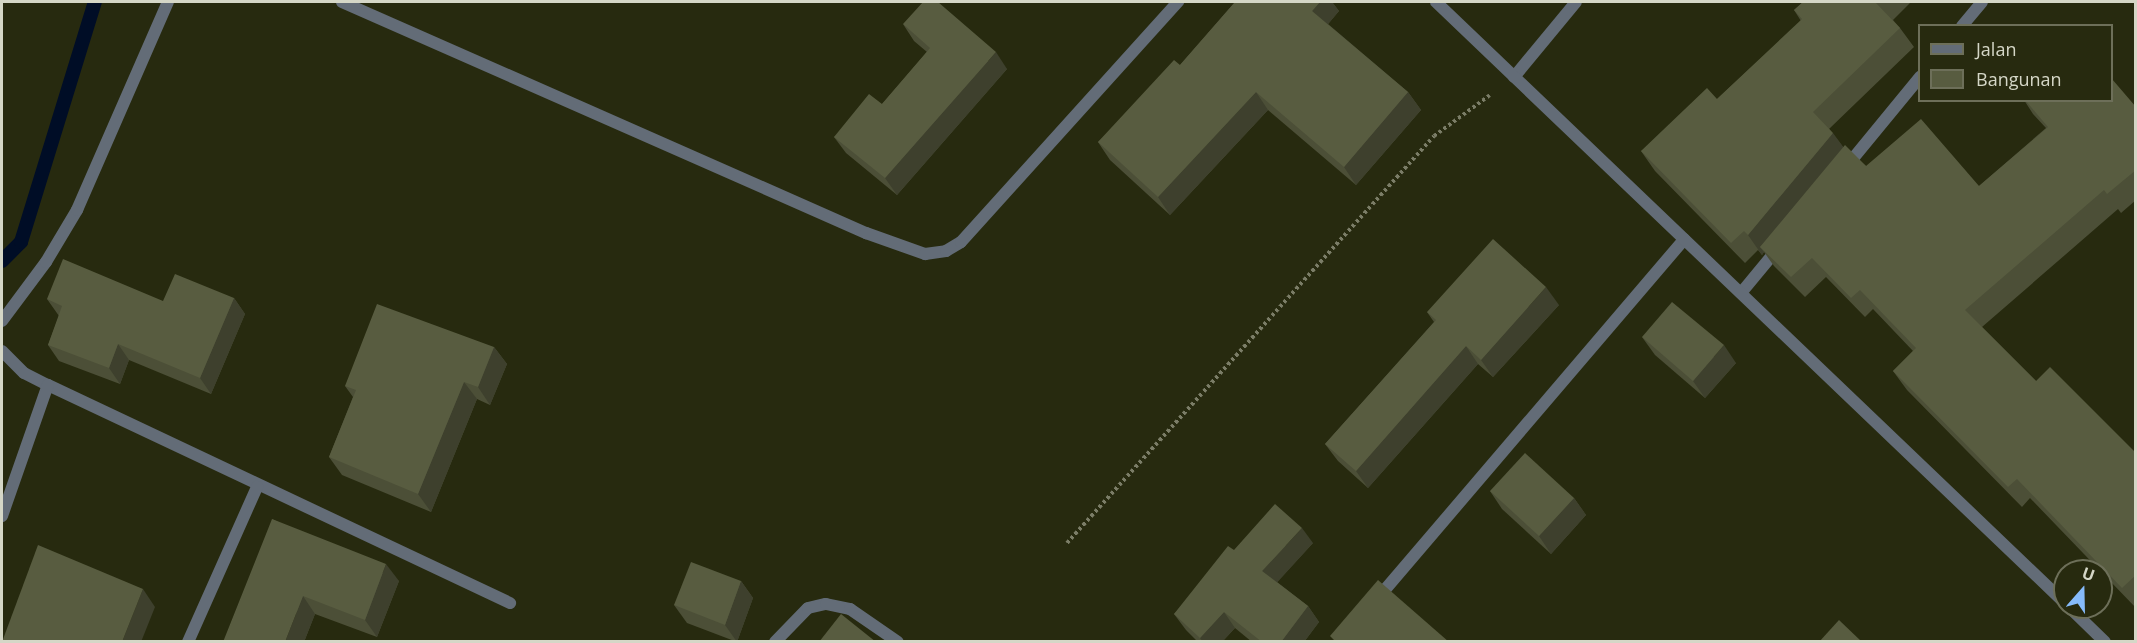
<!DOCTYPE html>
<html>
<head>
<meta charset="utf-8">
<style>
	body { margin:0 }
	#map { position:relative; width:2137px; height:643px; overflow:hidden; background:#272a0f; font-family:"Open Sans",sans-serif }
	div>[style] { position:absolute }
	.stream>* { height:14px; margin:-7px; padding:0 7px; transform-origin:7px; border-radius:7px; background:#000d26 }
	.path>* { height:4px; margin-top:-2px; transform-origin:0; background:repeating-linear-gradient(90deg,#7b7d67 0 3px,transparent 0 6px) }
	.minor>* { height:12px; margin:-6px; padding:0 6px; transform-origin:6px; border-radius:6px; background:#636c77 }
	.tertiary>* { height:12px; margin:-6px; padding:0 6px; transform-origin:6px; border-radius:6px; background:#636c77 }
	.wall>* { inset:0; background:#4c4f37 }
	.shaded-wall>* { inset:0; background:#3e402d }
	.building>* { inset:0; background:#585c40 }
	span { translate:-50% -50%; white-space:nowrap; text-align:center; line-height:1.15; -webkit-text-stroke:4.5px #272a0f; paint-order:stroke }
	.frame { position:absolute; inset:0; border:3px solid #d5d7c7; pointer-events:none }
	.legend { position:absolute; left:1918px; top:24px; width:195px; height:78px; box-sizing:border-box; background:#272a0f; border:2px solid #6d6f59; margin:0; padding:8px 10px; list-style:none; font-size:18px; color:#d5d7c7 }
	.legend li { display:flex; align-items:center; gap:12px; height:30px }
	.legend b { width:30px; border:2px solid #6d6f59 }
	.north { position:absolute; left:2053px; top:559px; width:60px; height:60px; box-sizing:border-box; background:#272a0f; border:2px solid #6d6f59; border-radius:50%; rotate:20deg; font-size:16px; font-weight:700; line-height:24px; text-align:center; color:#d5d7c7 }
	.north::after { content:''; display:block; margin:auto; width:21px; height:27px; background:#86bbfb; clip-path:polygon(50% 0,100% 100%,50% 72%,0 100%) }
</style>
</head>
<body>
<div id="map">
	<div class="stream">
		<div style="left:2px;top:261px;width:27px;rotate:-45deg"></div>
		<div style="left:21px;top:242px;width:251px;rotate:-72.9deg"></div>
	</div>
	<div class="path">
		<div style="left:1067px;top:543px;width:548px;rotate:-47.96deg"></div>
		<div style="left:1434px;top:136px;width:69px;rotate:-36.2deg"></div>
	</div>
	<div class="minor">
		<div style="left:1962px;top:26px;width:31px;rotate:-50deg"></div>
		<div style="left:1514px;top:77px;width:97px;rotate:-50.4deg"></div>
		<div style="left:1846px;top:167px;width:117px;rotate:-50.6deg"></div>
		<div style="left:1741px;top:293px;width:60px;rotate:-50.4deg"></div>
		<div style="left:2px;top:321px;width:74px;rotate:-53.3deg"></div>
		<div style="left:46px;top:262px;width:61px;rotate:-59.2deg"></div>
		<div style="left:77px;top:210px;width:227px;rotate:-66.4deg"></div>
		<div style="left:2px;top:351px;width:31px;rotate:45deg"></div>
		<div style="left:24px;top:373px;width:27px;rotate:27deg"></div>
		<div style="left:48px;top:385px;width:511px;rotate:25.26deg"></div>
		<div style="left:2px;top:516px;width:139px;rotate:-70.7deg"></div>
		<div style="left:1377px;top:599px;width:473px;rotate:-49.5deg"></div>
		<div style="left:188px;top:642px;width:170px;rotate:-66deg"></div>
		<div style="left:775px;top:642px;width:47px;rotate:-45.9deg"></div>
		<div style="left:808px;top:608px;width:18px;rotate:-13deg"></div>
		<div style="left:826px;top:604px;width:25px;rotate:12deg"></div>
		<div style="left:850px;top:609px;width:58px;rotate:34.5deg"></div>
	</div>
	<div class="tertiary">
		<div style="left:342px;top:2px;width:573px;rotate:23.79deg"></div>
		<div style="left:866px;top:233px;width:63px;rotate:19.6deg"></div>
		<div style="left:925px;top:254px;width:21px;rotate:-8deg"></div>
		<div style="left:946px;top:251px;width:17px;rotate:-31deg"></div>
		<div style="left:961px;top:242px;width:324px;rotate:-47.9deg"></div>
		<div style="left:1436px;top:2px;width:870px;rotate:43.7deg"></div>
		<div style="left:2069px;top:607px;width:50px;rotate:44.2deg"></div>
	</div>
	<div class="wall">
		<div style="clip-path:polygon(1235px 2px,1332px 2px,1339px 11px,1328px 24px,1408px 92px,1421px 110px,1356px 185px,1268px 110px,1170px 215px,1110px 160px,1098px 142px,1180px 65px)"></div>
		<div style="clip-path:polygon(1803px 2px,1911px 2px,1893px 20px,1900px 28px,1914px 47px,1829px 129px,1843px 147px,1866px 166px,1979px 186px,2046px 128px,2033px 114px,2024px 100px,2112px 100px,2136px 107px,2136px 200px,2121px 213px,2118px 209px,1982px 327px,2036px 381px,2135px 452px,2136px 451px,2136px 608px,2030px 498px,2022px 507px,1907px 390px,1893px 371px,1913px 351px,1873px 309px,1865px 317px,1826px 277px,1805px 297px,1774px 266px,1764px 252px,1762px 255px,1758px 250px,1745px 263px,1655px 171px,1641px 151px,1717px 99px,1801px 21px,1794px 10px)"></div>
		<div style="clip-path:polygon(903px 24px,1007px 69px,897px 195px,846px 153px,834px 137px,882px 104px,927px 52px,914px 41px)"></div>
		<div style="clip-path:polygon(234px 298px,245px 314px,211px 394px,129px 360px,120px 384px,59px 361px,48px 345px,59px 316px,47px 299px,163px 301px)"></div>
		<div style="clip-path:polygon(1559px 305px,1493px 377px,1478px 364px,1368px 488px,1338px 461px,1325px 444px,1434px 322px,1427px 312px)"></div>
		<div style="clip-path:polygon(1642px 337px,1736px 363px,1705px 398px,1655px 355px)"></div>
		<div style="clip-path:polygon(494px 347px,507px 364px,490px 405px,477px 399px,431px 512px,342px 475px,329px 457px,353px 397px,345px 386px)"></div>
		<div style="clip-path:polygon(1490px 491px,1574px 498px,1586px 515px,1551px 554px,1502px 509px)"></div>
		<div style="clip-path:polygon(272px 519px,399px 581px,377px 637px,315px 614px,304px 642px)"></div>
		<div style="clip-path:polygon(1313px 543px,1277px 582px,1308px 606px,1319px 622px,1304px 642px,1252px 642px,1235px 628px,1222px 642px,1198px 642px,1186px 630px,1174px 614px,1234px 550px)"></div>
		<div style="clip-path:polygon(741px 581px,753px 598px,737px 642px,687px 623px,674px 605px)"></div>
	</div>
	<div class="shaded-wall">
		<div style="clip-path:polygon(1320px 2px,1332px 2px,1339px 11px,1324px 29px,1312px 11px)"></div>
		<div style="clip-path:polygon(996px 52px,1007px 69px,897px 195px,885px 178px)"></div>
		<div style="clip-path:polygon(1256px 92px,1268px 110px,1170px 215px,1158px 197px)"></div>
		<div style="clip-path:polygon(1408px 92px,1421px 110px,1356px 185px,1344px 167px)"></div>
		<div style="clip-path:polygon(1833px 133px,1847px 152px,1760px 247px,1764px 252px,1762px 255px,1748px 235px)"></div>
		<div style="clip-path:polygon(1546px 287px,1559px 305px,1493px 377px,1481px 360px)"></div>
		<div style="clip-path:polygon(234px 298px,245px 314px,211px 394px,200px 378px)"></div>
		<div style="clip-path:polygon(118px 344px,129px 360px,120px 384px,109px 368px)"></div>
		<div style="clip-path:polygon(1724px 345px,1736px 363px,1705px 398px,1693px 381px)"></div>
		<div style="clip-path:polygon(1466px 346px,1478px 364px,1368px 488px,1356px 471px)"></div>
		<div style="clip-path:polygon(494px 347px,507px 364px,490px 405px,478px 387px)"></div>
		<div style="clip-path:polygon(464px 382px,477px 399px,431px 512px,418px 494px)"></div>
		<div style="clip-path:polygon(1574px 498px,1586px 515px,1551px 554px,1539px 536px)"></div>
		<div style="clip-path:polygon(1302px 528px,1313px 543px,1273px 587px,1262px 571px)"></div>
		<div style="clip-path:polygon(386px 564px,399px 581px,377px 637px,365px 620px)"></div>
		<div style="clip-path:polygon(741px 581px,753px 598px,737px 642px,725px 625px)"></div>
		<div style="clip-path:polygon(143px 589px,155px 607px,141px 642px,122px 642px)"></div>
		<div style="clip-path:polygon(303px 596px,315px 614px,304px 642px,285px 642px)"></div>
		<div style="clip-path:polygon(1308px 606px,1319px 622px,1304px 642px,1281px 642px)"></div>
		<div style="clip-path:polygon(1224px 612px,1235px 628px,1222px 642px,1203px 642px,1200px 638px)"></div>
	</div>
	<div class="building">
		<div style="clip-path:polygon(923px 2px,938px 2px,996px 52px,885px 178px,834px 137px,869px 94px,882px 104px,930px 48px,903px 24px)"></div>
		<div style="clip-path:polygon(1235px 2px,1320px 2px,1312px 11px,1408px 92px,1344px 167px,1256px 92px,1158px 197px,1098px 142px,1174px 60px,1180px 65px)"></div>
		<div style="clip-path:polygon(1803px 2px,1877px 2px,1876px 3px,1900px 28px,1813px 112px,1833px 133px,1748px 235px,1744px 231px,1731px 243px,1641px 151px,1707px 88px,1717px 99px,1802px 19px,1794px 10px)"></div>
		<div style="clip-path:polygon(2112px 79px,2136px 107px,2136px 170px,2107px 194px,2104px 190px,1965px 310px,2036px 381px,2050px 367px,2135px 452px,2136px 451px,2136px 575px,2122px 588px,2017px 479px,2008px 487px,1893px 371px,1916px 348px,1860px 290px,1851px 298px,1812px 258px,1791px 277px,1760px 247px,1845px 145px,1866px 166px,1921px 119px,1979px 186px,2048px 127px,2025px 100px,2112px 100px)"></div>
		<div style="clip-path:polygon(1493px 239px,1546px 287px,1481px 360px,1466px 346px,1356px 471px,1325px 444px,1436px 320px,1427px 312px)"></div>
		<div style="clip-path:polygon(63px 259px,163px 301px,175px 274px,234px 298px,200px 378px,118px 344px,109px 368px,48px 345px,62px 306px,47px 299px)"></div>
		<div style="clip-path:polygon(1672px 302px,1724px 345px,1693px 381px,1642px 337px)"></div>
		<div style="clip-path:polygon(377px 304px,494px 347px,478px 387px,464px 382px,418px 494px,329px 457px,356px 390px,345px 386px)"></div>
		<div style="clip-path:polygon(1525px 453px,1574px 498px,1539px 536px,1490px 491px)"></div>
		<div style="clip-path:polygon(1275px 504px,1302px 528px,1262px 571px,1308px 606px,1281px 642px,1262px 642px,1224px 612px,1200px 638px,1174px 614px,1228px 546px,1234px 550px)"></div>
		<div style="clip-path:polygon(272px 519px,386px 564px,365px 620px,303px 596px,285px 642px,223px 642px)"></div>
		<div style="clip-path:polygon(38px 545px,143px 589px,122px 642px,2px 642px)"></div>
		<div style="clip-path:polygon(691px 562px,741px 581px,725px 625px,674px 605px)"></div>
		<div style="clip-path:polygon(1378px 580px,1449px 642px,1336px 642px,1330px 636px)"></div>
		<div style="clip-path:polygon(841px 614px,876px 642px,819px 642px)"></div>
		<div style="clip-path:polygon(1839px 620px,1862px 642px,1819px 642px)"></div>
	</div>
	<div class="frame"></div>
	<ul class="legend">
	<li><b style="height:8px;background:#636c77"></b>Jalan</li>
	<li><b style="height:16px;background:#585c40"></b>Bangunan</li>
	</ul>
	<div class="north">U</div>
</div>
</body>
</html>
